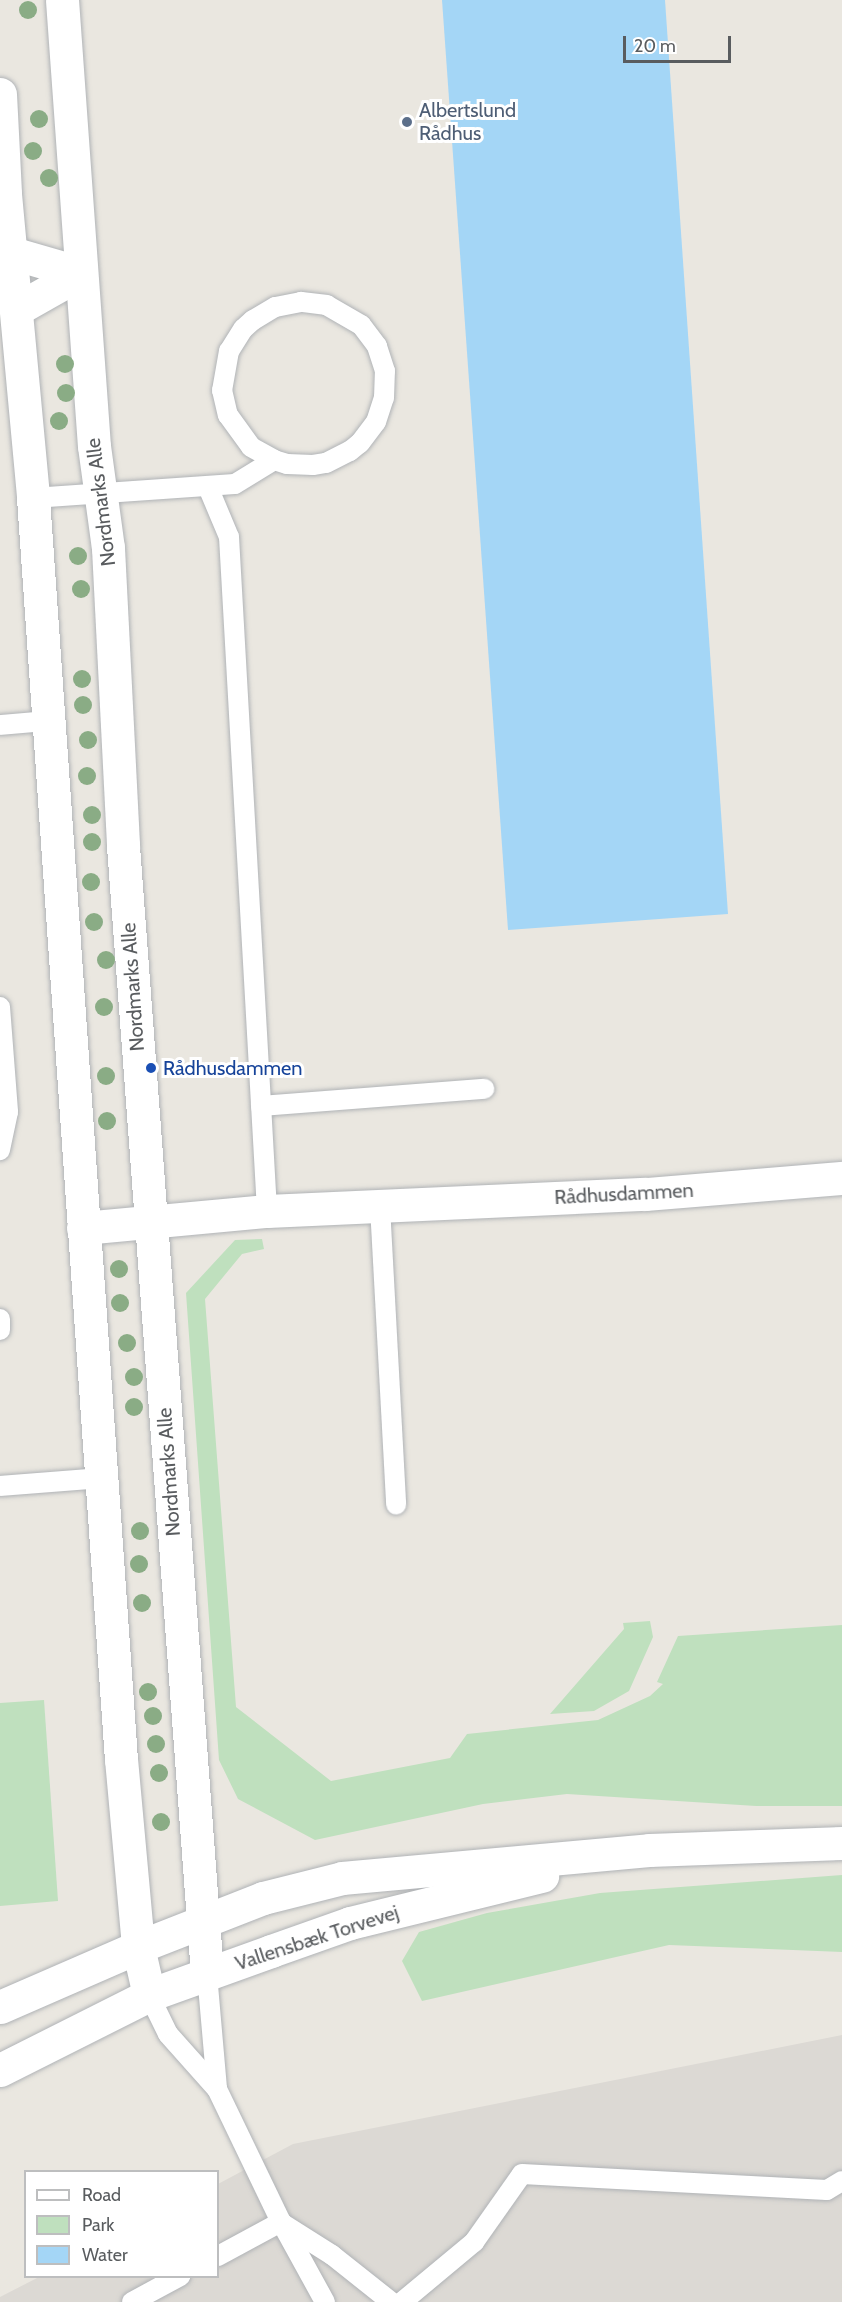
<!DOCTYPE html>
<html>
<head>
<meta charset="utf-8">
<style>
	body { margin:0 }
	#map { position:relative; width:842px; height:2302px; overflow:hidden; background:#eae7e0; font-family:Cabin,sans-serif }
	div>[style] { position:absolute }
	.industrial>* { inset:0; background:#dcd9d4 }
	.green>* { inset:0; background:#bfe0be }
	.water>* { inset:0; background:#a4d6f6 }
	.roads { filter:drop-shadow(0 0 2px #b0b3b6) drop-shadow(0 0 2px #b0b3b6) }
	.lane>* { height:20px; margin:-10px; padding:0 10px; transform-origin:10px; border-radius:10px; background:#fff }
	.street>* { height:33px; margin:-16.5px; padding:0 16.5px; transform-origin:16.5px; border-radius:16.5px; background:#fff }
	.secondary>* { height:33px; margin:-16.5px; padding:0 16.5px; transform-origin:16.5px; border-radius:16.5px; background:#fff }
	.trees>* { width:18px; height:18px; margin:-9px; border-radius:50%; background:#8aac85 }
	.dots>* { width:16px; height:16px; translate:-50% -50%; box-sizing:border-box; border:3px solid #fff; border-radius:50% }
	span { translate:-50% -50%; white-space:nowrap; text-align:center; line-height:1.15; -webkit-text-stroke:6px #fff; paint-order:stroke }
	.service-label { font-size:20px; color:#4e5e75 }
	.left { translate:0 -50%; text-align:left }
	.street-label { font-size:20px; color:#595c5f }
	.transit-label { font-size:20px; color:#164399 }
	.legend { position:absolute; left:24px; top:2170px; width:195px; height:108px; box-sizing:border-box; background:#fff; border:2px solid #bdbebf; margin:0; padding:8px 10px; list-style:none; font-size:18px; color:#595c5f }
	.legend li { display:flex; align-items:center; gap:12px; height:30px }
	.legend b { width:30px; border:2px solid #bdbebf }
	.scale { position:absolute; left:623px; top:36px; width:108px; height:27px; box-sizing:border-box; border:3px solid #595c5f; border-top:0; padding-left:8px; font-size:18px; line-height:21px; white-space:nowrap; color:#595c5f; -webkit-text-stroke:4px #fff; paint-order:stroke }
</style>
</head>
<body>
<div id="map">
	<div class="industrial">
		<div style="clip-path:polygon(842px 2035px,842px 2302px,0 2302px,0 2297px,39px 2277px,218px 2276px,218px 2184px,293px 2144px)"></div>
	</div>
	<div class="green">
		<div style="clip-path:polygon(262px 1239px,264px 1249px,242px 1254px,205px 1299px,236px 1707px,331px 1781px,450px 1758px,467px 1734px,598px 1720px,650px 1696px,663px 1684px,657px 1682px,678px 1636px,842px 1625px,842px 1806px,756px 1806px,567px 1794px,483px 1804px,315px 1840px,238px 1799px,219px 1760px,186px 1293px,235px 1240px)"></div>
		<div style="clip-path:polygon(650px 1621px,653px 1637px,629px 1691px,594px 1711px,550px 1714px,624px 1629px,623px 1623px)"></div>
		<div style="clip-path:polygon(44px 1700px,58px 1901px,0 1906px,0 1703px)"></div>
		<div style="clip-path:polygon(842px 1875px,842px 1952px,669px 1945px,422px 2001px,402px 1961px,419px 1932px,487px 1913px,600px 1893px)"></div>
	</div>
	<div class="water">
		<div style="clip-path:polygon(442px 0,665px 0,728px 914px,508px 930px)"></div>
	</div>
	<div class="roads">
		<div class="lane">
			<div style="left:208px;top:487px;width:54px;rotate:67.2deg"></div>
			<div style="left:229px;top:537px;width:675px;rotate:86.77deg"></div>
			<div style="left:33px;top:498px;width:202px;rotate:-4deg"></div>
			<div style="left:235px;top:484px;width:46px;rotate:-31.6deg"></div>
			<div style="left:274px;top:460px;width:14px;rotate:17deg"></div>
			<div style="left:287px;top:464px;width:26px;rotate:2deg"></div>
			<div style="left:313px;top:465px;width:13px;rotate:-9deg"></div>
			<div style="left:326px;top:463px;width:27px;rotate:-27deg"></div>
			<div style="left:350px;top:451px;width:13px;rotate:-39deg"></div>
			<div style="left:360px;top:443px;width:26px;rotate:-53deg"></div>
			<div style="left:376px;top:422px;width:25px;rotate:-72deg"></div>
			<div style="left:384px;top:398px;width:27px;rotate:-88deg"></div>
			<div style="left:385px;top:371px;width:26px;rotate:-108deg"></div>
			<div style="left:377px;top:346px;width:26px;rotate:-127deg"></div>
			<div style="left:361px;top:325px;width:39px;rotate:-150deg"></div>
			<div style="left:327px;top:305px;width:26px;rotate:-173deg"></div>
			<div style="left:301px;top:302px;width:26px;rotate:169deg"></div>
			<div style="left:275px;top:307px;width:26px;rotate:149deg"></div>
			<div style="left:253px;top:320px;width:13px;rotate:138deg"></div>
			<div style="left:243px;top:329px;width:26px;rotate:122deg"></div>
			<div style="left:229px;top:351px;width:40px;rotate:100deg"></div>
			<div style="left:222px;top:390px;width:26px;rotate:77deg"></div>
			<div style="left:228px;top:415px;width:39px;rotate:54deg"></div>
			<div style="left:251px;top:447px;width:26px;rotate:29deg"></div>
			<div style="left:0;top:725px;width:47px;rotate:-4.9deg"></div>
			<div style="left:0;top:1007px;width:105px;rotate:85.6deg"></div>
			<div style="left:8px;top:1112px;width:39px;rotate:102deg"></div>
			<div style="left:261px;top:1106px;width:224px;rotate:-4.4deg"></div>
			<div style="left:380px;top:1206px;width:299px;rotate:86.9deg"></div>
			<div style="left:0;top:1319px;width:11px;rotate:90deg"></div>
			<div style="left:0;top:1486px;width:102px;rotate:-4.5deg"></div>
			<div style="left:207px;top:1974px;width:115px;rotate:85deg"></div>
			<div style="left:149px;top:1995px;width:43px;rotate:64deg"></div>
			<div style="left:168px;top:2034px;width:74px;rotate:48.3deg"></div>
			<div style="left:217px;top:2089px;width:148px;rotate:64.3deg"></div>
			<div style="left:281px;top:2222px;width:91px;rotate:61.2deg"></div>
			<div style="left:283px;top:2224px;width:58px;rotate:32.3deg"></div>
			<div style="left:332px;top:2255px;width:75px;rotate:38.5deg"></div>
			<div style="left:218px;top:2256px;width:72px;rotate:-28.4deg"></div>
			<div style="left:132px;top:2302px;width:55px;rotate:-28.4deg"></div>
			<div style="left:402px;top:2302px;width:94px;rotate:-39.8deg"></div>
			<div style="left:474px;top:2242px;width:83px;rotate:-54.8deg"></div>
			<div style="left:522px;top:2174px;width:305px;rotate:3deg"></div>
			<div style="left:827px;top:2190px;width:17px;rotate:-31deg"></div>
		</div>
		<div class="street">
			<div style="left:83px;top:1228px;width:185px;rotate:-5.3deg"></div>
			<div style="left:267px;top:1211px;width:379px;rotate:-2.6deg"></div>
			<div style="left:646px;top:1194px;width:197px;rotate:-4.7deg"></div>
		</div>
		<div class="secondary">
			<div style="left:62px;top:0;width:447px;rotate:85.9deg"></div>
			<div style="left:94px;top:446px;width:103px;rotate:82.2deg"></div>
			<div style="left:108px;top:548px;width:298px;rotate:87.1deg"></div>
			<div style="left:123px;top:846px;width:1131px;rotate:85.74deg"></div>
			<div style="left:0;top:94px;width:100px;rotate:87.1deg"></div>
			<div style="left:5px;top:194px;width:305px;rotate:84.7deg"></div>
			<div style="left:33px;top:498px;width:1264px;rotate:86.01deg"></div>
			<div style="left:121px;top:1759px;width:189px;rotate:84.8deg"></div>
			<div style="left:138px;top:1947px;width:49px;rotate:77.1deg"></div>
			<div style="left:12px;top:253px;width:72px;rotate:16.2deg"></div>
			<div style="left:17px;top:309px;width:73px;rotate:-29.4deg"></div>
			<div style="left:0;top:2007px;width:150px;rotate:-23.5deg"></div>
			<div style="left:138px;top:1947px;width:134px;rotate:-21.4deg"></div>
			<div style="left:263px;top:1898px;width:81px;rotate:-14.2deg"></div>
			<div style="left:342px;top:1878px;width:308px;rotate:-5.2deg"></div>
			<div style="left:649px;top:1850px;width:193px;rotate:-2.1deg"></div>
			<div style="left:0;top:2070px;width:167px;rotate:-26.7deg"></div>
			<div style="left:149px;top:1995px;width:130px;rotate:-19.8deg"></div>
			<div style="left:271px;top:1951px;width:84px;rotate:-19.5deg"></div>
			<div style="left:350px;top:1923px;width:198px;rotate:-13.8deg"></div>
		</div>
	</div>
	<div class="trees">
		<div style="left:28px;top:10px"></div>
		<div style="left:39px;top:119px"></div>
		<div style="left:33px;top:151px"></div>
		<div style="left:49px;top:178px"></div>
		<div style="left:65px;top:364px"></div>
		<div style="left:66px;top:393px"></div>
		<div style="left:59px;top:421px"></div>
		<div style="left:78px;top:556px"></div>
		<div style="left:81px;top:589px"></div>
		<div style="left:82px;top:679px"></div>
		<div style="left:83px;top:705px"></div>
		<div style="left:88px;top:740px"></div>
		<div style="left:87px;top:776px"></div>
		<div style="left:92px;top:815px"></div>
		<div style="left:92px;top:842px"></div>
		<div style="left:91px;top:882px"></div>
		<div style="left:94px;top:922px"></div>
		<div style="left:106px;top:960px"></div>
		<div style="left:104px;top:1007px"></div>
		<div style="left:106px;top:1076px"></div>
		<div style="left:107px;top:1121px"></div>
		<div style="left:119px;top:1269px"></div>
		<div style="left:120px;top:1303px"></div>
		<div style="left:127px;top:1343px"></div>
		<div style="left:134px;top:1377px"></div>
		<div style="left:134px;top:1407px"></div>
		<div style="left:140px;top:1531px"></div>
		<div style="left:139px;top:1564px"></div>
		<div style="left:142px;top:1603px"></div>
		<div style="left:148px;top:1692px"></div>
		<div style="left:153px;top:1716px"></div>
		<div style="left:156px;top:1744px"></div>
		<div style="left:159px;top:1773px"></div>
		<div style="left:161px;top:1822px"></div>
	</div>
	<div class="dots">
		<div style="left:407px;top:122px;background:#5c6f8a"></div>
		<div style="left:151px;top:1068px;background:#1a4fb4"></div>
	</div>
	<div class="service-label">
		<span class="left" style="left:419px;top:122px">Albertslund<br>Rådhus</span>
	</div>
	<div class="street-label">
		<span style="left:101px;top:502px;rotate:-97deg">Nordmarks Alle</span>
		<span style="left:133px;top:987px;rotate:-94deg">Nordmarks Alle</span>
		<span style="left:624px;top:1194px;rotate:-3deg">Rådhusdammen</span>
		<span style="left:169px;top:1472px;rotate:-94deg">Nordmarks Alle</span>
		<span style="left:317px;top:1938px;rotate:-18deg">Vallensbæk Torvevej</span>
	</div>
	<div class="transit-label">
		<span class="left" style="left:163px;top:1068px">Rådhusdammen</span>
	</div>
	<ul class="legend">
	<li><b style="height:8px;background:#fff"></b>Road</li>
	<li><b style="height:16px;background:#bfe0be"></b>Park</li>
	<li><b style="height:16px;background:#a4d6f6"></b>Water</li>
	</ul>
	<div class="scale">20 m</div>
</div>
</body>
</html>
